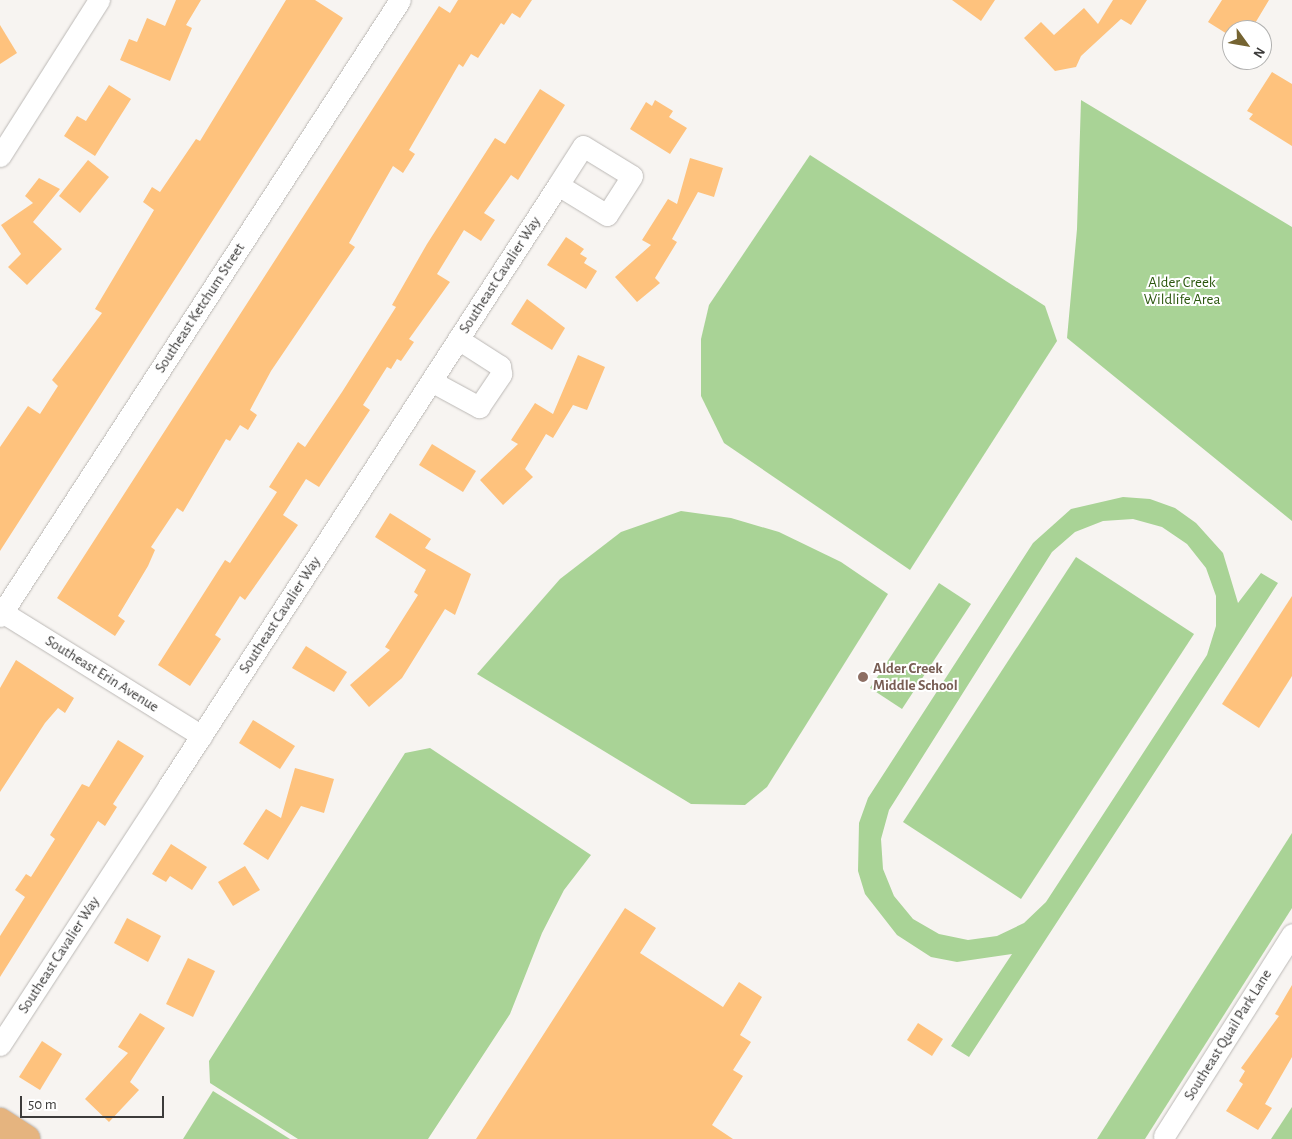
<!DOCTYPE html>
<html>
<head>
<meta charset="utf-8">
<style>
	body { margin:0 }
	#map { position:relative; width:1292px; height:1139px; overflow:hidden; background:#f7f4f1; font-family:"Alegreya Sans",sans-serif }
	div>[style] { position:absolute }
	.green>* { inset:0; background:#a9d396 }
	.building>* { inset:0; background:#fec27d }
	.roads { filter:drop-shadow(0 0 1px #bbb8b5) drop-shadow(0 0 1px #bbb8b5) }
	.minor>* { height:21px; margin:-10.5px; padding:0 10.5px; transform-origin:10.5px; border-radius:10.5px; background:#fff }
	.major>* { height:28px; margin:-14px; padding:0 14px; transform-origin:14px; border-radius:14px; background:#e5b47f }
	.dots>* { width:14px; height:14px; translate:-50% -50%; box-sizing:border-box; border:2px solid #fff; border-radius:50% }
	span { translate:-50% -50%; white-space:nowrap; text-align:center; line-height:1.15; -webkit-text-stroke:4px #fff; paint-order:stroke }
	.street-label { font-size:15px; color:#3c3b3a }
	.park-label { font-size:15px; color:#2b570e }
	.education-label { font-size:15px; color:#785e54; font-weight:700 }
	.left { translate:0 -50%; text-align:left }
	.north { position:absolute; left:1222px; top:20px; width:50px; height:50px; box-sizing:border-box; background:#fff; border:1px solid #b1b1b0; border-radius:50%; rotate:122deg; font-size:14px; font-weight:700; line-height:20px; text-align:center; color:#3c3b3a }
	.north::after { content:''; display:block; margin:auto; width:18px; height:22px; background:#756432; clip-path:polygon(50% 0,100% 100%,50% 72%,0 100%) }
	.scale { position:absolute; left:20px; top:1096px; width:144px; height:22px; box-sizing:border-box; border:2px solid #3c3b3a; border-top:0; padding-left:6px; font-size:15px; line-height:18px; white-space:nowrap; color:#3c3b3a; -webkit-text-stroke:4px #fff; paint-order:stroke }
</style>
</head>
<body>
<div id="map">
	<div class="green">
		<div style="clip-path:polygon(1081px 100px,1292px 227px,1292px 521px,1067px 338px,1077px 229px)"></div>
		<div style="clip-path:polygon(810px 155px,1045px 306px,1057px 341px,910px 570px,724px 443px,701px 396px,701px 339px,709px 305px)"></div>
		<div style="clip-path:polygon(evenodd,1123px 497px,1150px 499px,1175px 508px,1196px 523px,1223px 553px,1238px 603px,1261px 573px,1278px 583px,969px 1057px,951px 1046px,1012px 954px,957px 962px,931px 957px,897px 935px,865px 894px,858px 871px,859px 823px,868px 798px,1033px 543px,1071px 509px,1123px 497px,1133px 519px,1162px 527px,1187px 544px,1206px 568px,1216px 596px,1216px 626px,1207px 655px,1046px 902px,1024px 923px,997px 936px,968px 940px,939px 934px,913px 919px,894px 896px,883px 869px,881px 839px,889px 810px,1052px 552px,1075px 532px,1103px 521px,1133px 519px)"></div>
		<div style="clip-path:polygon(681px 511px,731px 518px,779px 532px,841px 562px,888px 594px,767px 787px,745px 805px,691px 804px,477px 674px,560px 579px,621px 532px)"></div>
		<div style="clip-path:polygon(1076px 557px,1194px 634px,1021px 899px,903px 822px)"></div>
		<div style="clip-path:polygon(939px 583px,971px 604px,902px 709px,870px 688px)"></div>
		<div style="clip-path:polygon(430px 748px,591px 855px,564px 890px,542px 933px,510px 1014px,428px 1139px,298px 1139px,210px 1083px,209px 1061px,405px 753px)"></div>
		<div style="clip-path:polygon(1292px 833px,1292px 908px,1145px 1139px,1097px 1139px)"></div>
		<div style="clip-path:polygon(213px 1091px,290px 1139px,183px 1139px)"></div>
		<div style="clip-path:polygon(1292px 1107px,1292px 1139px,1271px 1139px)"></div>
	</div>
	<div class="building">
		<div style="clip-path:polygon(176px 0,201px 0,186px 25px,192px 28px,170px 81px,120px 60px,129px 39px,137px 42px,147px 18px,165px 26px)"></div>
		<div style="clip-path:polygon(286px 0,315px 0,343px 18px,0 551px,0 447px,28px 406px,40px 414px,58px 386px,52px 380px,102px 313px,95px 309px,154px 210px,143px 202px,152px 187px,160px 192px,196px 139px,200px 141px)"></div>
		<div style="clip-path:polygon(458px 0,532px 0,520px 18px,512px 13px,504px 25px,501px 23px,478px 58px,471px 54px,463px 67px,459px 64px,409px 150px,415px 154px,403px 173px,393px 166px,349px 243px,355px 247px,271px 371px,250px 410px,257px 415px,248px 430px,240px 425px,230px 441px,226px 439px,183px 512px,177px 508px,151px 547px,155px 550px,148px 566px,118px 616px,125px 621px,115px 636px,57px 598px,439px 6px,450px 13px)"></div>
		<div style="clip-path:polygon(952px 0,995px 0,981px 21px)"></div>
		<div style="clip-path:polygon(1113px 0,1147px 0,1131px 25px,1121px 19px,1081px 56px,1076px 67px,1055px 71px,1024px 38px,1041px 22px,1054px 35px,1084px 8px,1098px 24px)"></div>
		<div style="clip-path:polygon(1222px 0,1269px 0,1251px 30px,1232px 30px,1232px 37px,1208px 22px)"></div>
		<div style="clip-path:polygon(0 25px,17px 53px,0 64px)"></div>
		<div style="clip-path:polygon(1272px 72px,1292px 84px,1292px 146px,1249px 119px,1253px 114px,1247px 111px)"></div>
		<div style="clip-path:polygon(109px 85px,131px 99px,95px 156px,64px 136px,77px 116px,86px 121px)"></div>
		<div style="clip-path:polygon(540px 89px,565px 105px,518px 180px,511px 175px,484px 213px,495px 220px,481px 241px,464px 230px,437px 274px,450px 282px,409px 339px,414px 342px,401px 361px,397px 359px,391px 369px,387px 367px,363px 405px,370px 410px,319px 487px,306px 479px,283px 515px,298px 525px,245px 600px,240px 596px,215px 635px,221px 639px,190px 686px,158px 665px,225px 560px,230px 563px,277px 492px,269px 487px,298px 442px,305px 447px,342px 392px,396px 307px,392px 305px,427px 244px,495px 138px,505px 144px)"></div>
		<div style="clip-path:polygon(655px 100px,673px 111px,669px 117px,687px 128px,670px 154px,630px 129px,646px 102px,652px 106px)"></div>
		<div style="clip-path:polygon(690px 158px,723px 168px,714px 197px,698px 192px,672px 239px,677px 242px,655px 278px,660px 283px,637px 302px,615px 277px,651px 245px,642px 240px,668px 199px,677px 204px)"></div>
		<div style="clip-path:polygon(88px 160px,109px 177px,80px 213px,59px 196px)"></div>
		<div style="clip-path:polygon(39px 178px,60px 189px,33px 222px,62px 249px,27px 285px,8px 267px,21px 254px,1px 225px,33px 203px,25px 196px)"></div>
		<div style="clip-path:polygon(566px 237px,584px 249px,580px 254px,587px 258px,584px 263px,597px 271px,586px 289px,547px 265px)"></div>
		<div style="clip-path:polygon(527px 299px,565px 328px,552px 350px,511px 324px)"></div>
		<div style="clip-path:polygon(578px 355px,605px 367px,587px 410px,573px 405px,553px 438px,546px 434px,525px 469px,533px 477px,503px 505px,480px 480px,518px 444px,511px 440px,535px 403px,553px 414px)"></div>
		<div style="clip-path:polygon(432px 444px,476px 471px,463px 492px,419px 465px)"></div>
		<div style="clip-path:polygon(390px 513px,431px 539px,425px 548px,471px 574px,455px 615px,445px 609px,402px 678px,369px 707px,350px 685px,390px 650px,385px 647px,418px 595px,414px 592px,426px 570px,375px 537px)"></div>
		<div style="clip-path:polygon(1292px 596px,1292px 676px,1259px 728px,1222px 704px)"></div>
		<div style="clip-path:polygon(306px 646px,347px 672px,334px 692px,292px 668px)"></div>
		<div style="clip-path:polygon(16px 660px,74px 698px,65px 713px,58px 708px,45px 723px,0 792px,0 688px)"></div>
		<div style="clip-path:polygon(253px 720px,295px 746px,280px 769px,239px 743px)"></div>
		<div style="clip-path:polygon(118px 740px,144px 756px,113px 804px,117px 807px,105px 826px,98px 821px,0 977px,0 936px,25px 897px,15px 890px,26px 874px,31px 877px,55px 839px,50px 835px,82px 784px,89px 787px)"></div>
		<div style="clip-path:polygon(295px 768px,334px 779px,324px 813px,301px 806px,268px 860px,243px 844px,266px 809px,281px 818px)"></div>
		<div style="clip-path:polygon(171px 844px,207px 867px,192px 890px,170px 876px,166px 882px,152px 874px)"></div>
		<div style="clip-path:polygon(245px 866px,260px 890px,233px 906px,218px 882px)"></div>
		<div style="clip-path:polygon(625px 908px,656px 928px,640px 953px,723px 1007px,739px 982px,762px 997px,740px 1035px,751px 1042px,733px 1070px,743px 1076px,712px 1125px,733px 1139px,476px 1139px)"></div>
		<div style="clip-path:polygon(127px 918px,161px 936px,148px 962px,114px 943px)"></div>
		<div style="clip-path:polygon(188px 958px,215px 971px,193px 1017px,166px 1004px)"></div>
		<div style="clip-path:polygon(1292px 985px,1292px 1057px,1265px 1104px,1272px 1108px,1258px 1130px,1226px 1111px,1243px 1084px,1239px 1081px,1245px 1071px,1241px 1068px,1279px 1016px,1275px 1014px)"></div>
		<div style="clip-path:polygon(140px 1013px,165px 1028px,130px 1082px,139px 1090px,109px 1122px,85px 1099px,128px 1053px,118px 1047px)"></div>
		<div style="clip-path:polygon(918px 1023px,943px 1039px,932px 1056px,907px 1040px)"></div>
		<div style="clip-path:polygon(42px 1041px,62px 1054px,40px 1090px,19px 1077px)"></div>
	</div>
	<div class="roads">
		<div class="minor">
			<div style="left:0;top:156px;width:185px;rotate:-57.6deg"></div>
			<div style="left:431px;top:381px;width:55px;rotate:28.4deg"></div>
			<div style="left:479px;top:407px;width:40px;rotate:-56deg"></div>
			<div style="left:501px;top:374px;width:8px;rotate:-97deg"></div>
			<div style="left:500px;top:366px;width:50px;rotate:-147.3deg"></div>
			<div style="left:2px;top:612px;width:235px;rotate:31.8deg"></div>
			<div style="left:0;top:616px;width:734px;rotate:-57deg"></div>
			<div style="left:0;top:1045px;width:308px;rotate:-56.9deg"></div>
			<div style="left:168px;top:787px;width:717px;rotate:-57.06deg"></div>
			<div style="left:558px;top:185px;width:46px;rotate:-57.3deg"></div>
			<div style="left:583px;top:146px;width:57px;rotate:31.5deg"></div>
			<div style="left:632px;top:176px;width:46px;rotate:122.7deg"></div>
			<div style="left:607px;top:215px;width:57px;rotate:-148.5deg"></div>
			<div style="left:1164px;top:1136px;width:239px;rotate:-57.6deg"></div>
		</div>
		<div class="major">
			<div style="left:0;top:1122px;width:31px;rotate:33deg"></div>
		</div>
	</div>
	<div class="dots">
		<div style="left:863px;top:677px;background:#8d6e63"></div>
	</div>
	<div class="street-label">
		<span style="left:500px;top:275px;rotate:-57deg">Southeast Cavalier Way</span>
		<span style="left:200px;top:308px;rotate:-57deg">Southeast Ketchum Street</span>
		<span style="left:280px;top:615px;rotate:-57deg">Southeast Cavalier Way</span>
		<span style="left:102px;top:674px;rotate:32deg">Southeast Erin Avenue</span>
		<span style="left:59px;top:955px;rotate:-57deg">Southeast Cavalier Way</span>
		<span style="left:1228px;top:1035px;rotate:-58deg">Southeast Quail Park Lane</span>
	</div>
	<div class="park-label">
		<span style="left:1182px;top:291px">Alder Creek<br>Wildlife Area</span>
	</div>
	<div class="education-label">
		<span class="left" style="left:873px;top:677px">Alder Creek<br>Middle School</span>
	</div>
	<div class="north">N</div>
	<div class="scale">50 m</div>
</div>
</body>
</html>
